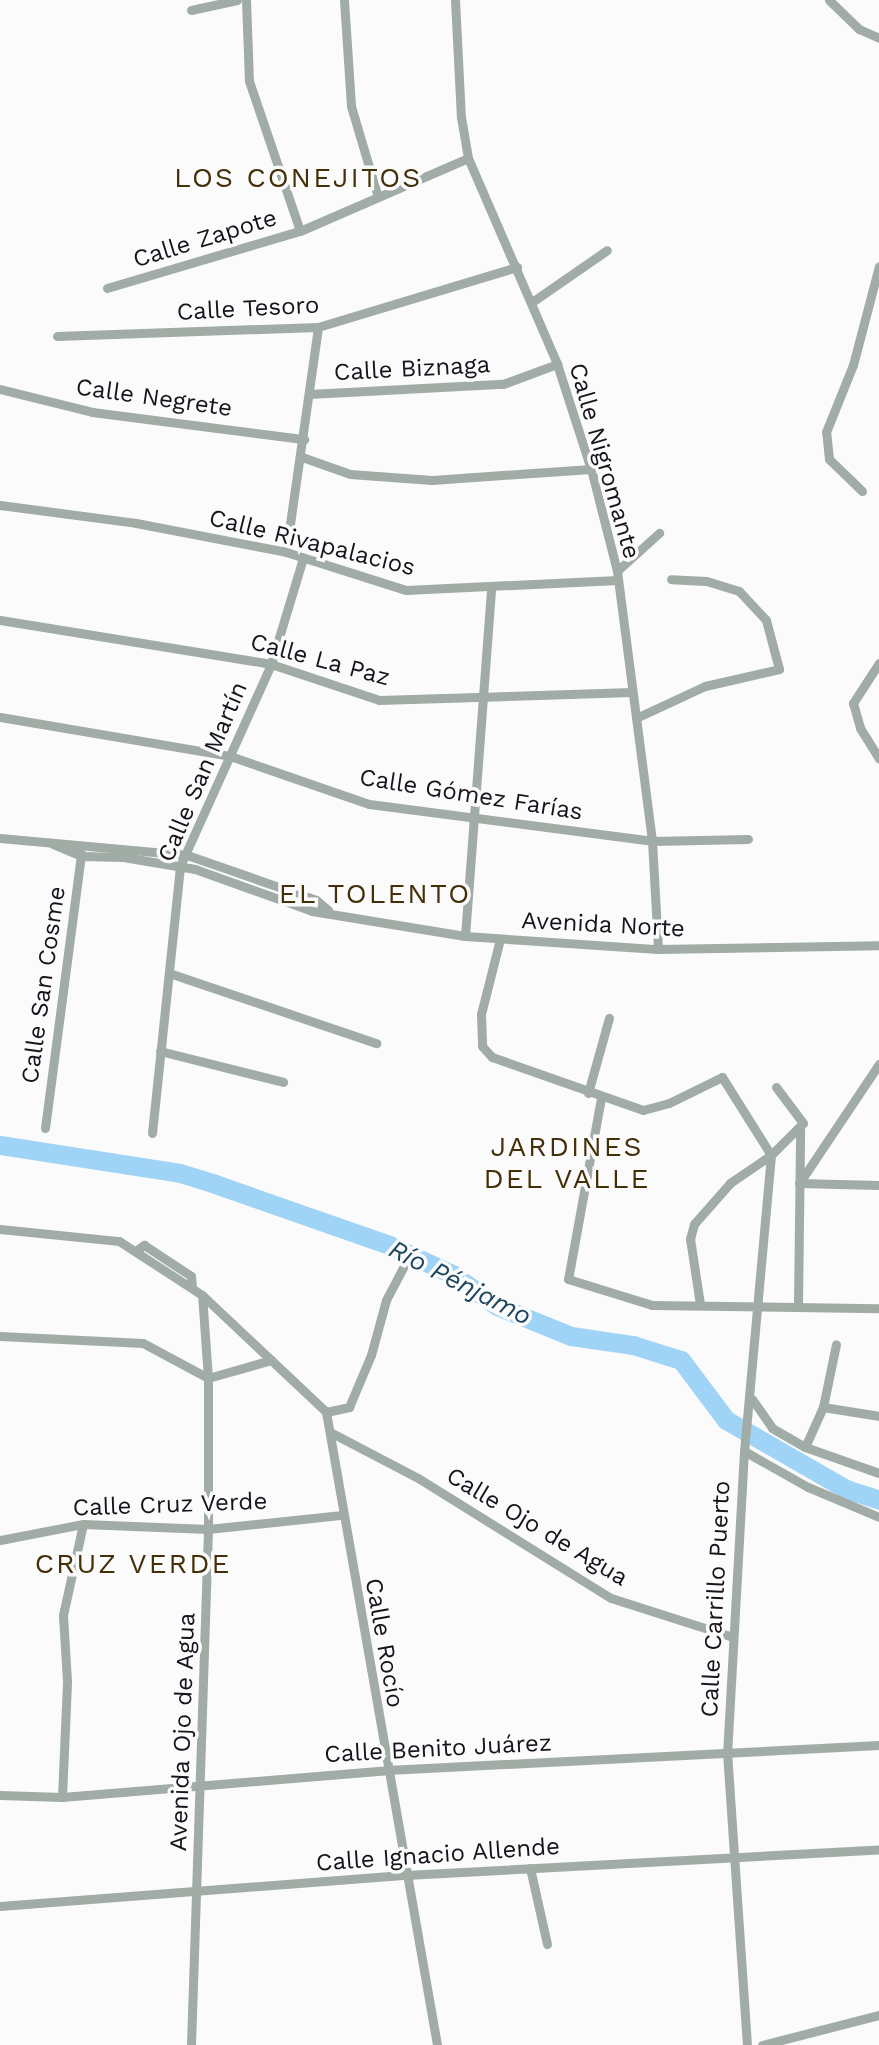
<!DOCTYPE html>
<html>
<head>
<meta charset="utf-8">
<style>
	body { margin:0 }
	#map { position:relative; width:879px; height:2045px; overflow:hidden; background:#fbfbfb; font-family:"Work Sans",sans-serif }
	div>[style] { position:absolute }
	.river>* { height:19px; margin:-9.5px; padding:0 9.5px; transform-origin:9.5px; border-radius:9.5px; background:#a0d4f7 }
	.street>* { height:9px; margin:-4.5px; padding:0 4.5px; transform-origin:4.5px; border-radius:4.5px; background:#a0aca5 }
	span { translate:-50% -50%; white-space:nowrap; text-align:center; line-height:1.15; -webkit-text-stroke:7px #fbfbfb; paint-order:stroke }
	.street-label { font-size:24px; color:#16131c }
	.water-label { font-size:26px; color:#1e465e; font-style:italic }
	.quarter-label { font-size:28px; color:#432f08; letter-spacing:2px }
</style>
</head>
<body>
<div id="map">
	<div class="river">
		<div style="left:0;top:1145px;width:182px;rotate:8.8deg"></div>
		<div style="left:180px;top:1173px;width:37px;rotate:17deg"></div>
		<div style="left:215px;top:1184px;width:184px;rotate:19.3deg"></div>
		<div style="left:389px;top:1245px;width:69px;rotate:24.7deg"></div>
		<div style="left:452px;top:1274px;width:55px;rotate:35.4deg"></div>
		<div style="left:497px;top:1306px;width:80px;rotate:22.1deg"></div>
		<div style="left:571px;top:1336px;width:63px;rotate:8.3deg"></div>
		<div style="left:633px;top:1345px;width:50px;rotate:17.4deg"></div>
		<div style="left:681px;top:1360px;width:75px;rotate:53.1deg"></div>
		<div style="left:726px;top:1420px;width:138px;rotate:29.9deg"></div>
		<div style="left:846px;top:1489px;width:35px;rotate:18deg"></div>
	</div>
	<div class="street">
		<div style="left:246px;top:0;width:81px;rotate:87.9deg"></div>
		<div style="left:249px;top:81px;width:158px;rotate:71.2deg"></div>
		<div style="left:344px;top:0;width:106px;rotate:86.2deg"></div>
		<div style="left:351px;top:106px;width:92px;rotate:73.5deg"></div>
		<div style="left:455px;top:0;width:117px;rotate:87.1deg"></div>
		<div style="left:461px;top:117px;width:42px;rotate:80.3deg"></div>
		<div style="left:468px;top:158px;width:224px;rotate:66.6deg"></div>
		<div style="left:557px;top:364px;width:110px;rotate:72.1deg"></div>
		<div style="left:591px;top:469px;width:105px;rotate:75.7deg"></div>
		<div style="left:617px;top:571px;width:272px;rotate:82.6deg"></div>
		<div style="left:652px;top:841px;width:108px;rotate:86.8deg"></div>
		<div style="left:829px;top:0;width:42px;rotate:44deg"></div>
		<div style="left:859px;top:29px;width:22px;rotate:24deg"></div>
		<div style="left:191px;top:10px;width:47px;rotate:-12.3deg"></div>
		<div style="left:107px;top:288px;width:201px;rotate:-16.5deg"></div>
		<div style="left:300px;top:231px;width:183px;rotate:-23.5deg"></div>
		<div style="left:532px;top:302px;width:91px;rotate:-34.7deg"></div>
		<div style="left:57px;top:336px;width:261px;rotate:-2deg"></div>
		<div style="left:318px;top:327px;width:208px;rotate:-16.8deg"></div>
		<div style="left:0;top:389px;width:95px;rotate:14deg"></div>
		<div style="left:92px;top:412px;width:214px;rotate:7.3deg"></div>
		<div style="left:309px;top:394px;width:194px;rotate:-3deg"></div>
		<div style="left:503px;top:384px;width:58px;rotate:-20.3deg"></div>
		<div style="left:302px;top:457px;width:51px;rotate:19.5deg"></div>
		<div style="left:350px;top:474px;width:82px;rotate:4.2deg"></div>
		<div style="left:432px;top:480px;width:159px;rotate:-4deg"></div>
		<div style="left:862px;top:491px;width:46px;rotate:-135.9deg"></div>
		<div style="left:829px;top:459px;width:27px;rotate:-96deg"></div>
		<div style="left:826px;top:432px;width:72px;rotate:-68.1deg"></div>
		<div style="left:853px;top:365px;width:102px;rotate:-75.3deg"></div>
		<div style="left:0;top:505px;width:137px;rotate:7.5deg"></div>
		<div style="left:136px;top:523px;width:153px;rotate:10.9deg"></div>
		<div style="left:286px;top:552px;width:126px;rotate:17.6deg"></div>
		<div style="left:406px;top:590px;width:212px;rotate:-2.7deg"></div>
		<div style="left:286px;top:552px;width:227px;rotate:-81.9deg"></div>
		<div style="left:617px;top:571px;width:57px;rotate:-42.1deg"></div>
		<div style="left:0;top:620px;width:275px;rotate:9.2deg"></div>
		<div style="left:271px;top:664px;width:114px;rotate:18.4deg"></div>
		<div style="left:379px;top:700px;width:253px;rotate:-1.8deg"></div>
		<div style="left:879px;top:663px;width:48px;rotate:123deg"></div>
		<div style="left:853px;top:703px;width:26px;rotate:74deg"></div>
		<div style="left:860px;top:728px;width:36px;rotate:58deg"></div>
		<div style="left:0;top:717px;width:233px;rotate:9.6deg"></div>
		<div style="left:230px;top:756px;width:147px;rotate:19.1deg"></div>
		<div style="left:369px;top:804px;width:285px;rotate:7.4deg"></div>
		<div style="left:652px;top:841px;width:96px;rotate:-1.2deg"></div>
		<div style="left:636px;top:718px;width:76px;rotate:-24.9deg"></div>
		<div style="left:705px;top:686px;width:76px;rotate:-12.9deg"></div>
		<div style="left:779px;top:669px;width:51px;rotate:-104.9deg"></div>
		<div style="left:766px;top:620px;width:40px;rotate:-133deg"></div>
		<div style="left:739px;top:591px;width:34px;rotate:-163deg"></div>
		<div style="left:706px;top:581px;width:35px;rotate:-177deg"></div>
		<div style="left:0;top:838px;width:188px;rotate:5.2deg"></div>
		<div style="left:187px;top:855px;width:137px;rotate:19.2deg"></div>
		<div style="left:316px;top:900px;width:16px;rotate:40deg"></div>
		<div style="left:53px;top:844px;width:30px;rotate:23deg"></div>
		<div style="left:81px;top:856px;width:42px;rotate:1.4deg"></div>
		<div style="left:123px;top:857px;width:73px;rotate:9.5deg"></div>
		<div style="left:195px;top:869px;width:124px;rotate:19.7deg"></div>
		<div style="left:312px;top:911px;width:155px;rotate:9.3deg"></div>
		<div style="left:465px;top:936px;width:193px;rotate:3.9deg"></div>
		<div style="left:658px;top:949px;width:221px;rotate:-1deg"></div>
		<div style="left:465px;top:936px;width:349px;rotate:-85.7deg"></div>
		<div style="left:500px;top:939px;width:77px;rotate:104.2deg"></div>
		<div style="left:481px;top:1014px;width:32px;rotate:88deg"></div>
		<div style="left:482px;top:1046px;width:15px;rotate:48deg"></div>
		<div style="left:492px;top:1057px;width:160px;rotate:19.3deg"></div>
		<div style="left:643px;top:1110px;width:27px;rotate:-15deg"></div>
		<div style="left:669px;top:1103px;width:59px;rotate:-26.1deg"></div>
		<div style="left:722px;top:1077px;width:92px;rotate:57.9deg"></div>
		<div style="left:771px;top:1155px;width:297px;rotate:95.2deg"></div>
		<div style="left:744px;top:1451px;width:301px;rotate:93.2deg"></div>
		<div style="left:727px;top:1752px;width:294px;rotate:86.1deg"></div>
		<div style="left:169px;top:973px;width:219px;rotate:18.7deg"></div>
		<div style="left:160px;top:1051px;width:127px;rotate:14.1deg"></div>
		<div style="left:588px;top:1093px;width:78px;rotate:-74.4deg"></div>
		<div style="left:601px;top:1098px;width:184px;rotate:100.3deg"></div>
		<div style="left:568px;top:1279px;width:88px;rotate:17.2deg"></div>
		<div style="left:652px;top:1305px;width:227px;rotate:0.8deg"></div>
		<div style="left:45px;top:1128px;width:277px;rotate:-82.5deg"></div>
		<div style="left:152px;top:1133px;width:268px;rotate:-84deg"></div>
		<div style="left:180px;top:866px;width:222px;rotate:-65.7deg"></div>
		<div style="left:271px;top:664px;width:111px;rotate:-73.2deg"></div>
		<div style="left:800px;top:1182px;width:142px;rotate:-56.2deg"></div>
		<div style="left:799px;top:1183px;width:80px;rotate:1.4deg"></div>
		<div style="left:0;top:1229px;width:120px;rotate:5.8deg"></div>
		<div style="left:119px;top:1241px;width:99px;rotate:33deg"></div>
		<div style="left:202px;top:1295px;width:170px;rotate:43.3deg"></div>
		<div style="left:137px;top:1250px;width:9px;rotate:-36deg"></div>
		<div style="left:144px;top:1245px;width:56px;rotate:33.4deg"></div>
		<div style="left:191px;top:1276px;width:11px;rotate:85deg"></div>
		<div style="left:700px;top:1304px;width:66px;rotate:-98.7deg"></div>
		<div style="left:690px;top:1239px;width:16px;rotate:-75deg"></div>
		<div style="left:694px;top:1224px;width:55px;rotate:-48.7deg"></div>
		<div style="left:730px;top:1183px;width:50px;rotate:-34.3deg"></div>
		<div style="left:771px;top:1155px;width:45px;rotate:-45deg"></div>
		<div style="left:803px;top:1123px;width:45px;rotate:-126.9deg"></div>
		<div style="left:798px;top:1305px;width:176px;rotate:-89.3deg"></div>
		<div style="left:0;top:1336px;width:143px;rotate:2.8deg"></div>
		<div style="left:143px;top:1343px;width:74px;rotate:28.3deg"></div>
		<div style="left:208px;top:1378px;width:66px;rotate:-15.9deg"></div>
		<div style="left:752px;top:1399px;width:35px;rotate:55deg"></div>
		<div style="left:772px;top:1428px;width:38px;rotate:30deg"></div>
		<div style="left:805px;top:1447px;width:78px;rotate:19.4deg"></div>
		<div style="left:823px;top:1407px;width:57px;rotate:9.1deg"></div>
		<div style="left:326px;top:1412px;width:643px;rotate:80.05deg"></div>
		<div style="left:326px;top:1412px;width:24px;rotate:-12deg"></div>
		<div style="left:349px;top:1407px;width:56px;rotate:-67.1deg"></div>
		<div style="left:371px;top:1355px;width:57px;rotate:-74.7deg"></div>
		<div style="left:386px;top:1300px;width:45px;rotate:-62.3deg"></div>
		<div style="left:330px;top:1432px;width:99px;rotate:27.6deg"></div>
		<div style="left:418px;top:1478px;width:227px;rotate:31.9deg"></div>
		<div style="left:611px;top:1598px;width:128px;rotate:17.7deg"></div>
		<div style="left:805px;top:1447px;width:44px;rotate:-65.8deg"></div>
		<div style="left:823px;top:1407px;width:64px;rotate:-78.3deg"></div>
		<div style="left:744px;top:1451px;width:73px;rotate:29.4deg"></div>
		<div style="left:808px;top:1487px;width:77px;rotate:22.9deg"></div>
		<div style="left:0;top:1540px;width:85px;rotate:-10.9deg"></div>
		<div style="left:83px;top:1524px;width:125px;rotate:2.3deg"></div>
		<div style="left:208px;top:1529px;width:135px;rotate:-6deg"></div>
		<div style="left:0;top:1795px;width:62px;rotate:1.8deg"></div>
		<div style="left:62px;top:1797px;width:326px;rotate:-4.7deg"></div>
		<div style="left:387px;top:1770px;width:493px;rotate:-2.9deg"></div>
		<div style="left:62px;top:1797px;width:116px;rotate:-87.5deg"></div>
		<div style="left:67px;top:1681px;width:66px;rotate:-93.5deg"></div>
		<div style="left:63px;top:1615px;width:93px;rotate:-77.6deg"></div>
		<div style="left:530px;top:1868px;width:78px;rotate:77.4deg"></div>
		<div style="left:0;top:1906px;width:407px;rotate:-4.4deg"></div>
		<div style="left:406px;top:1875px;width:474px;rotate:-3.1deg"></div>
		<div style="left:191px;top:2045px;width:516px;rotate:-88.11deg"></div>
		<div style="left:208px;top:1529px;width:151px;rotate:-90deg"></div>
		<div style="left:208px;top:1378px;width:83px;rotate:-94.1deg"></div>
		<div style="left:762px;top:2045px;width:121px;rotate:-14.4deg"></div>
	</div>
	<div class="street-label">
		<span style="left:205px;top:239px;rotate:-17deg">Calle Zapote</span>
		<span style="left:248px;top:309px;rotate:-3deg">Calle Tesoro</span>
		<span style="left:412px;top:369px;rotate:-3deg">Calle Biznaga</span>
		<span style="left:154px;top:398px;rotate:8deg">Calle Negrete</span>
		<span style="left:604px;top:461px;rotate:74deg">Calle Nigromante</span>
		<span style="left:312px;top:543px;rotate:14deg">Calle Rivapalacios</span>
		<span style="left:320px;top:660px;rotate:15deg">Calle La Paz</span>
		<span style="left:203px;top:772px;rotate:-67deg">Calle San Martín</span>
		<span style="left:471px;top:795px;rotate:9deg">Calle Gómez Farías</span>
		<span style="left:603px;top:925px;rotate:3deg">Avenida Norte</span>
		<span style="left:44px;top:985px;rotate:-82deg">Calle San Cosme</span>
		<span style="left:170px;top:1505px;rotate:-2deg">Calle Cruz Verde</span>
		<span style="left:537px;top:1527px;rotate:31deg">Calle Ojo de Agua</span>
		<span style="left:716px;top:1599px;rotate:-87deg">Calle Carrillo Puerto</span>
		<span style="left:384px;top:1643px;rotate:80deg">Calle Rocío</span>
		<span style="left:183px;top:1732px;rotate:-88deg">Avenida Ojo de Agua</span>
		<span style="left:438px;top:1749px;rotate:-3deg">Calle Benito Juárez</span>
		<span style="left:438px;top:1855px;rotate:-4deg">Calle Ignacio Allende</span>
	</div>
	<div class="water-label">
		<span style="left:460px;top:1283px;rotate:27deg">Río Pénjamo</span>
	</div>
	<div class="quarter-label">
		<span style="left:298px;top:178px">LOS CONEJITOS</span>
		<span style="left:375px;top:894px">EL TOLENTO</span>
		<span style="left:567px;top:1163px">JARDINES<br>DEL VALLE</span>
		<span style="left:133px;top:1564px">CRUZ VERDE</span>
	</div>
</div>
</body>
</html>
